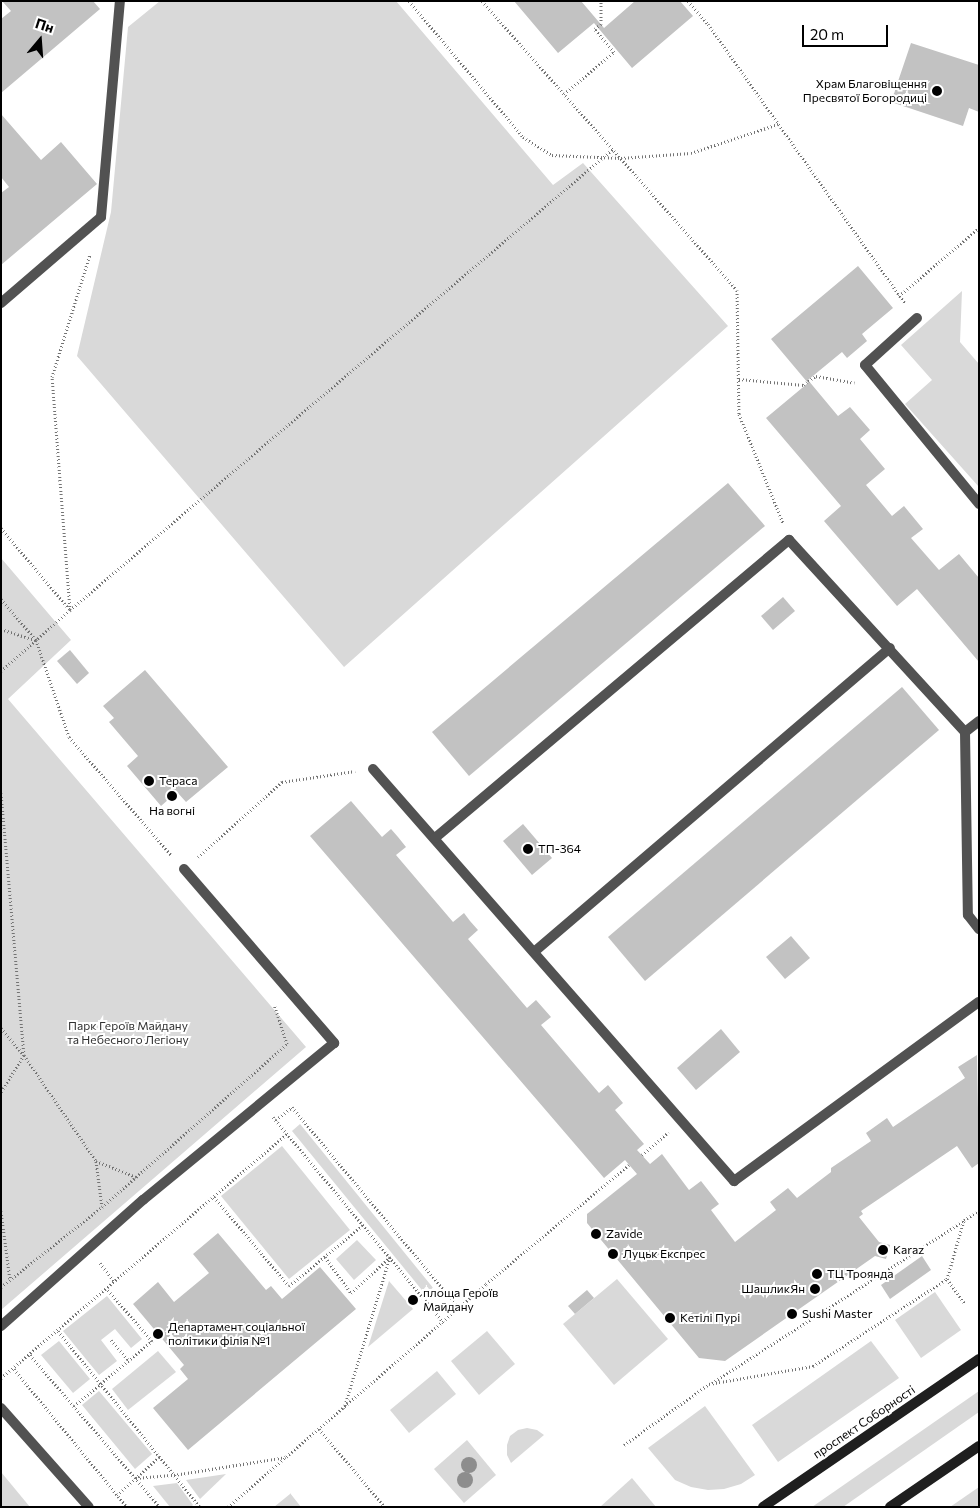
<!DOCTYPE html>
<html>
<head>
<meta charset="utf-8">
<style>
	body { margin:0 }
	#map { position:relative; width:980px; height:1508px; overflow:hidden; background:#fff; font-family:Commissioner,sans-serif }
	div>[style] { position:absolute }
	.green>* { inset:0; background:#d9d9d9 }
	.building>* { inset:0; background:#c2c2c2 }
	.path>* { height:3px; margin-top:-1.5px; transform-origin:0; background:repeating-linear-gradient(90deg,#747474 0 1px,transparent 0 3.5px) }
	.lane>* { height:10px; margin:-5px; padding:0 5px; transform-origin:5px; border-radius:5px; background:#525252 }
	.street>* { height:10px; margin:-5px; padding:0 5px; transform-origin:5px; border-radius:5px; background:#525252 }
	.secondary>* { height:10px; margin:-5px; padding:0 5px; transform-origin:5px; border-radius:5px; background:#1f1f1f }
	.trees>* { width:16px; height:16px; margin:-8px; border-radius:50%; background:#8d8d8d }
	.dots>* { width:14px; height:14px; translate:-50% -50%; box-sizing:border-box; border:2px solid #fff; border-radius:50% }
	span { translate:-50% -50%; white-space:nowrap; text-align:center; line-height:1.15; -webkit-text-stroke:4px #fff; paint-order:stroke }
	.poi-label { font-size:12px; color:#000 }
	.right { translate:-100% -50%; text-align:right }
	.left { translate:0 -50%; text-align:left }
	.park-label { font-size:12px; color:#303030 }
	.street-label { font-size:12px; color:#000 }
	.frame { position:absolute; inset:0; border:2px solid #000; pointer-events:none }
	.north { position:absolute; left:15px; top:15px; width:50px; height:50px; -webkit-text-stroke:4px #fff; paint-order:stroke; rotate:18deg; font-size:14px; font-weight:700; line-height:20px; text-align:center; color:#000 }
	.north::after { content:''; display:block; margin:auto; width:18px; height:22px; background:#000; clip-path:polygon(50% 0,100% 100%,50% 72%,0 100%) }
	.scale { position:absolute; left:802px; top:25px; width:86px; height:22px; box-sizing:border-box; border:2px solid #000; border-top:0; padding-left:6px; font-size:15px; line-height:18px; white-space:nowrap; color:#000; -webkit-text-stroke:4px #fff; paint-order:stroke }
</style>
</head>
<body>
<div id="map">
	<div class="green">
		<div style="clip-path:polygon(160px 1px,396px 1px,553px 185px,583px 163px,728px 326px,344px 667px,77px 356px,111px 212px,128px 27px)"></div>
		<div style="clip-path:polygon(962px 291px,960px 342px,979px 364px,979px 487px,905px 404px,932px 380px,901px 345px)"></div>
		<div style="clip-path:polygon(1px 558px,71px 640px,8px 699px,306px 1047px,1px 1310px)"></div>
		<div style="clip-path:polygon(300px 1124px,434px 1289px,426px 1295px,292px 1131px)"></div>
		<div style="clip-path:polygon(282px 1146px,350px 1230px,289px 1279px,221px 1196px)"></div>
		<div style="clip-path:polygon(357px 1240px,376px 1260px,354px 1280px,336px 1259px)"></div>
		<div style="clip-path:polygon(617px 1279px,668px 1339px,614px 1385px,563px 1324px)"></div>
		<div style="clip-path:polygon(389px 1281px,413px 1309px,368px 1347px)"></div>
		<div style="clip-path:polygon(935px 1292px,961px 1330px,921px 1358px,895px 1320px)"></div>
		<div style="clip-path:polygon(107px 1296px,142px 1339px,131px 1348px,115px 1329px,101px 1340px,117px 1361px,99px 1375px,63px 1331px)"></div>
		<div style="clip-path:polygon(487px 1331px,515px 1364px,479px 1395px,451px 1361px)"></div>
		<div style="clip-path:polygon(59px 1341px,90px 1379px,73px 1393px,41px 1355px)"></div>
		<div style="clip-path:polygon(871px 1341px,899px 1378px,778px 1462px,752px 1425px)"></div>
		<div style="clip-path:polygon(158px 1351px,176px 1372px,128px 1410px,112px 1389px)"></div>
		<div style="clip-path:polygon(437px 1371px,456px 1394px,409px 1433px,390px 1410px)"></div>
		<div style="clip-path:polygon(99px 1391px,152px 1454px,135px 1469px,82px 1405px)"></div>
		<div style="clip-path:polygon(979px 1391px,979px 1412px,843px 1507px,812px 1507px)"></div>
		<div style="clip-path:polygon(705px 1406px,755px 1475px,741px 1484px,724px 1489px,708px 1490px,691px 1487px,675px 1480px,648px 1448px)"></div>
		<div style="clip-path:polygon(527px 1428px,537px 1430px,544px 1435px,511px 1463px,507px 1455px,507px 1445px,510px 1436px,518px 1430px)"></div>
		<div style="clip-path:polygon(467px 1440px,496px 1475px,464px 1503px,434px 1469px)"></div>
		<div style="clip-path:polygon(1px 1472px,30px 1507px,1px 1507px)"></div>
		<div style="clip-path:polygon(226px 1474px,200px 1499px,186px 1480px)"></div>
		<div style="clip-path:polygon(632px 1478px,656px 1507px,600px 1507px)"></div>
		<div style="clip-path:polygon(177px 1483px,193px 1505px,191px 1507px,170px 1507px,153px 1486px)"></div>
		<div style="clip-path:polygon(979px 1487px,979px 1507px,950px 1507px)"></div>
		<div style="clip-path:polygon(290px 1493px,301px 1507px,274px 1507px,290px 1494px)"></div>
	</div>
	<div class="building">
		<div style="clip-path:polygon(2px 1px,93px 1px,100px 9px,1px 93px,1px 19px,11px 11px)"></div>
		<div style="clip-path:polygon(514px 1px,581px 1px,604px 28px,635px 1px,680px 1px,693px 16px,632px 68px,594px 23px,558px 53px)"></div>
		<div style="clip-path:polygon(911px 43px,979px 65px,979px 112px,969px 108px,963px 126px,891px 102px)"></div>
		<div style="clip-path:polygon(1px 114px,41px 160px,61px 142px,97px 184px,1px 265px,1px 193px,9px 187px,1px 177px)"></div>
		<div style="clip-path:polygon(858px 266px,893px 308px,862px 334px,867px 341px,847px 358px,842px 352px,808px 380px,838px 416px,850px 407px,870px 430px,860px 439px,885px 469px,866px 485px,892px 516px,904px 506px,923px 529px,911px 538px,939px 570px,959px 554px,979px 578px,979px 662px,917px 589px,897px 606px,824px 521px,841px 506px,766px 418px,808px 383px,771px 339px)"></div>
		<div style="clip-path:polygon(728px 483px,765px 526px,469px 776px,432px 732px)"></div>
		<div style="clip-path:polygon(783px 597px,795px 611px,773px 630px,761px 616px)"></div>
		<div style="clip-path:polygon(70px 650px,89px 673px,77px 684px,57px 661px)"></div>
		<div style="clip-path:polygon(145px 670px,228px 767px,186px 802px,177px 792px,161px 806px,127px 766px,138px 756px,109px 722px,114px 718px,103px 706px)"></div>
		<div style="clip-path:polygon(902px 687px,939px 730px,645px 981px,608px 937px)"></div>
		<div style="clip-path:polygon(351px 801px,382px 837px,391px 829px,398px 837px,406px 847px,396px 855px,453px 922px,464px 913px,470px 921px,478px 930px,468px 939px,527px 1008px,536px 1000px,551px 1017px,541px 1025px,599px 1093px,608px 1085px,623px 1103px,615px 1110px,644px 1144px,637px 1150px,650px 1164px,662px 1154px,689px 1190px,701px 1181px,719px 1204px,711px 1210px,735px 1242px,776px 1210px,770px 1202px,788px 1188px,797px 1198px,831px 1172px,831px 1168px,871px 1141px,866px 1133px,887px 1118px,893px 1127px,965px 1078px,958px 1067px,977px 1055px,979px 1163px,972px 1168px,957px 1146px,861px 1211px,863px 1214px,859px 1217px,879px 1242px,890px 1245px,886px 1259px,875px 1256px,725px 1361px,699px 1358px,587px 1223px,587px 1214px,637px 1174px,625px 1160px,604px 1178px,310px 836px)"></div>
		<div style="clip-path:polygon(523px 824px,552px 858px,532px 875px,503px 841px)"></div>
		<div style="clip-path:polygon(791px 936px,810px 958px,785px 979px,766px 957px)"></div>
		<div style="clip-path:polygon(721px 1029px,740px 1052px,696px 1090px,677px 1068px)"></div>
		<div style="clip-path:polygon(218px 1233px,266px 1290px,271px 1286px,282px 1299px,320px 1267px,356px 1309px,188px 1450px,153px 1408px,188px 1379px,180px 1369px,184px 1365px,133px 1304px,158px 1282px,174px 1302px,209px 1273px,193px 1254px)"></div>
		<div style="clip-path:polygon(922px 1256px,931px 1270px,890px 1299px,881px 1285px)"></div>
		<div style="clip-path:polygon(587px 1290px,594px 1298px,575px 1314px,568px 1306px)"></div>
	</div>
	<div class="path">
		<div style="left:409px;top:1px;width:177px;rotate:50deg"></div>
		<div style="left:523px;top:137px;width:34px;rotate:32deg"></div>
		<div style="left:552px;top:155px;width:69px;rotate:2.5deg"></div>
		<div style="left:621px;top:158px;width:70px;rotate:-4.1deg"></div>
		<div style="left:691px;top:153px;width:92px;rotate:-18.4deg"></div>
		<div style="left:482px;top:1px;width:385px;rotate:48.6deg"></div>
		<div style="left:737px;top:290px;width:124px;rotate:89.1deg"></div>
		<div style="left:739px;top:414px;width:118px;rotate:68deg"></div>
		<div style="left:688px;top:1px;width:30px;rotate:49deg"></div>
		<div style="left:708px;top:24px;width:342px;rotate:54.8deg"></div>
		<div style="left:564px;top:94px;width:65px;rotate:-40deg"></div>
		<div style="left:614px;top:52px;width:30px;rotate:-130deg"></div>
		<div style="left:595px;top:29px;width:8px;rotate:-40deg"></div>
		<div style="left:601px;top:24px;width:23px;rotate:-90deg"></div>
		<div style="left:899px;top:296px;width:105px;rotate:-40.4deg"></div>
		<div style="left:739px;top:379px;width:65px;rotate:5.3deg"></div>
		<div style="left:804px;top:385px;width:4px;rotate:-45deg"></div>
		<div style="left:808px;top:381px;width:9px;rotate:-32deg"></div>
		<div style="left:816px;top:376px;width:39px;rotate:10deg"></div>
		<div style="left:1px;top:528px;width:107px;rotate:49.9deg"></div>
		<div style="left:70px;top:610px;width:92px;rotate:138.5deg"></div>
		<div style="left:1px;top:599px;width:54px;rotate:49.5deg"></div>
		<div style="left:36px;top:640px;width:102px;rotate:71.2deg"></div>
		<div style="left:69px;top:737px;width:157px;rotate:49.1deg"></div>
		<div style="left:70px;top:610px;width:712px;rotate:-40.33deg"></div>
		<div style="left:70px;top:610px;width:234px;rotate:-94.4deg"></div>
		<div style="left:52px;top:377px;width:129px;rotate:-72.8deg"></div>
		<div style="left:1px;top:629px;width:36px;rotate:18deg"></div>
		<div style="left:1px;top:793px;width:263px;rotate:85deg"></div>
		<div style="left:24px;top:1055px;width:44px;rotate:121.9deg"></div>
		<div style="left:198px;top:857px;width:113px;rotate:-41.8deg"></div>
		<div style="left:282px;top:782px;width:74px;rotate:-8.6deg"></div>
		<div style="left:1px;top:1028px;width:35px;rotate:50deg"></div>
		<div style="left:24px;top:1055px;width:128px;rotate:55.8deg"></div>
		<div style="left:96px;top:1161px;width:46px;rotate:82.6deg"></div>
		<div style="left:273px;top:1117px;width:268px;rotate:50.3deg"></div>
		<div style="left:276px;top:1120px;width:21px;rotate:-39deg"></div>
		<div style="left:292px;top:1107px;width:263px;rotate:50.3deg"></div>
		<div style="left:642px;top:1155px;width:35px;rotate:-41deg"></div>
		<div style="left:96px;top:1161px;width:43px;rotate:21.8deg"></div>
		<div style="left:214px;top:1197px;width:116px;rotate:49.9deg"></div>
		<div style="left:289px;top:1286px;width:96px;rotate:-39.5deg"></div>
		<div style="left:1px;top:1211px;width:70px;rotate:82.6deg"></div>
		<div style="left:325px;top:1257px;width:44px;rotate:54.2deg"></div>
		<div style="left:351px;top:1293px;width:53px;rotate:-42.7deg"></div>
		<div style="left:390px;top:1257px;width:158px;rotate:106.9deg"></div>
		<div style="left:100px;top:1263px;width:24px;rotate:52deg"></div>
		<div style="left:947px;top:1279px;width:31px;rotate:54deg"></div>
		<div style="left:1px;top:1287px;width:129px;rotate:-38.4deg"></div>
		<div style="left:102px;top:1207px;width:247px;rotate:-41.4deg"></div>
		<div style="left:287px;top:1044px;width:40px;rotate:-108deg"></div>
		<div style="left:58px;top:1331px;width:226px;rotate:51.1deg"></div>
		<div style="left:111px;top:1340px;width:28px;rotate:49deg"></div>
		<div style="left:30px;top:1355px;width:200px;rotate:49.5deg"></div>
		<div style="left:14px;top:1369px;width:178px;rotate:50.7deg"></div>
		<div style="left:1px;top:1378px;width:376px;rotate:-40.5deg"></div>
		<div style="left:712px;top:1383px;width:299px;rotate:-32.8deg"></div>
		<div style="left:74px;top:1406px;width:102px;rotate:-39.8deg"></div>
		<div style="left:152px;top:1341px;width:69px;rotate:-130.9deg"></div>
		<div style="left:319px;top:1429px;width:102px;rotate:49.8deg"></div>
		<div style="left:624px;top:1445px;width:105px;rotate:-35.7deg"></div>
		<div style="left:709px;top:1384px;width:106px;rotate:-9.8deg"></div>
		<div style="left:813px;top:1366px;width:160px;rotate:-33deg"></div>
		<div style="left:947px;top:1279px;width:61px;rotate:-73.9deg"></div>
		<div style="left:964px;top:1220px;width:17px;rotate:-31deg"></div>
		<div style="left:136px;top:1478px;width:38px;rotate:-5deg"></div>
		<div style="left:174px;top:1475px;width:113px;rotate:-9.1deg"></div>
		<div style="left:117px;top:1495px;width:57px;rotate:-42.1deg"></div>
		<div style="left:228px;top:1507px;width:341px;rotate:-40.8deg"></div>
		<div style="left:486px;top:1284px;width:186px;rotate:-39.8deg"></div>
	</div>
	<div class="lane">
		<div style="left:1px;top:303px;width:132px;rotate:-40.7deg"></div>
		<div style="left:101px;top:217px;width:217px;rotate:-85deg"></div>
		<div style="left:917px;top:318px;width:70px;rotate:137.9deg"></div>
		<div style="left:865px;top:365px;width:180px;rotate:50.6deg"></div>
		<div style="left:965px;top:732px;width:18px;rotate:-38deg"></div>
		<div style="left:373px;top:769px;width:548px;rotate:48.77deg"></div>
		<div style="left:734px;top:1181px;width:303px;rotate:-36.2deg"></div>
		<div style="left:435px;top:838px;width:463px;rotate:-40.1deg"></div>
		<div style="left:789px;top:540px;width:260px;rotate:47.5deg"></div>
		<div style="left:965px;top:732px;width:183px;rotate:89.1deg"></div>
		<div style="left:968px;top:915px;width:18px;rotate:52deg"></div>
		<div style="left:184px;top:869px;width:230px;rotate:49.2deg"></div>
		<div style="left:534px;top:952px;width:468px;rotate:-40.5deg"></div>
	</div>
	<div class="street">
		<div style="left:1px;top:1326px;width:190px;rotate:-41.6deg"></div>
		<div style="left:143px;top:1200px;width:247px;rotate:-39.4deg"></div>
		<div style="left:1px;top:1408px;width:132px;rotate:48.4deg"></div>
	</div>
	<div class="secondary">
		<div style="left:763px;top:1507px;width:262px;rotate:-34.4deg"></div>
		<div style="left:890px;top:1507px;width:108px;rotate:-34.4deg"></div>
	</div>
	<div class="trees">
		<div style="left:469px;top:1465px"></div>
		<div style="left:465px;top:1480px"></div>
	</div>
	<div class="dots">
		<div style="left:937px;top:91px;background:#000"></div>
		<div style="left:149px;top:781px;background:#000"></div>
		<div style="left:172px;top:796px;background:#000"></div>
		<div style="left:528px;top:849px;background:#000"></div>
		<div style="left:596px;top:1234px;background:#000"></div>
		<div style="left:883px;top:1250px;background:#000"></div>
		<div style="left:613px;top:1254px;background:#000"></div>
		<div style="left:817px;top:1274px;background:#000"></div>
		<div style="left:815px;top:1289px;background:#000"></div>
		<div style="left:413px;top:1300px;background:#000"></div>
		<div style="left:792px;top:1314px;background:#000"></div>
		<div style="left:670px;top:1318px;background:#000"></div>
		<div style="left:158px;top:1334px;background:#000"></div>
	</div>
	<div class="poi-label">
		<span class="right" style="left:927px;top:91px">Храм Благовіщення<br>Пресвятої Богородиці</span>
		<span class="left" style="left:159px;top:781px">Тераса</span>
		<span style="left:172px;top:811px">На вогні</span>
		<span class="left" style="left:538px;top:849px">ТП-364</span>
		<span class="left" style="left:606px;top:1234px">Zavide</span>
		<span class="left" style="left:893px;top:1250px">Karaz</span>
		<span class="left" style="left:623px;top:1254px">Луцьк Експрес</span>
		<span class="left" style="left:827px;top:1274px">ТЦ Троянда</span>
		<span class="right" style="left:805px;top:1289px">ШашликЯн</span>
		<span class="left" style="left:423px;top:1300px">площа Героїв<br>Майдану</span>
		<span class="left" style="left:802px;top:1314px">Sushi Master</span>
		<span class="left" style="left:680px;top:1318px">Кетілі Пурі</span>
		<span class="left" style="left:168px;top:1334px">Департамент соціальної<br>політики філія №1</span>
	</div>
	<div class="park-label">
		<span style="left:128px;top:1033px">Парк Героїв Майдану<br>та Небесного Легіону</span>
	</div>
	<div class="street-label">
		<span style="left:864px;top:1422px;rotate:-34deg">проспект Соборності</span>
	</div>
	<div class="frame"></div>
	<div class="north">Пн</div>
	<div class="scale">20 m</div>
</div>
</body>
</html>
